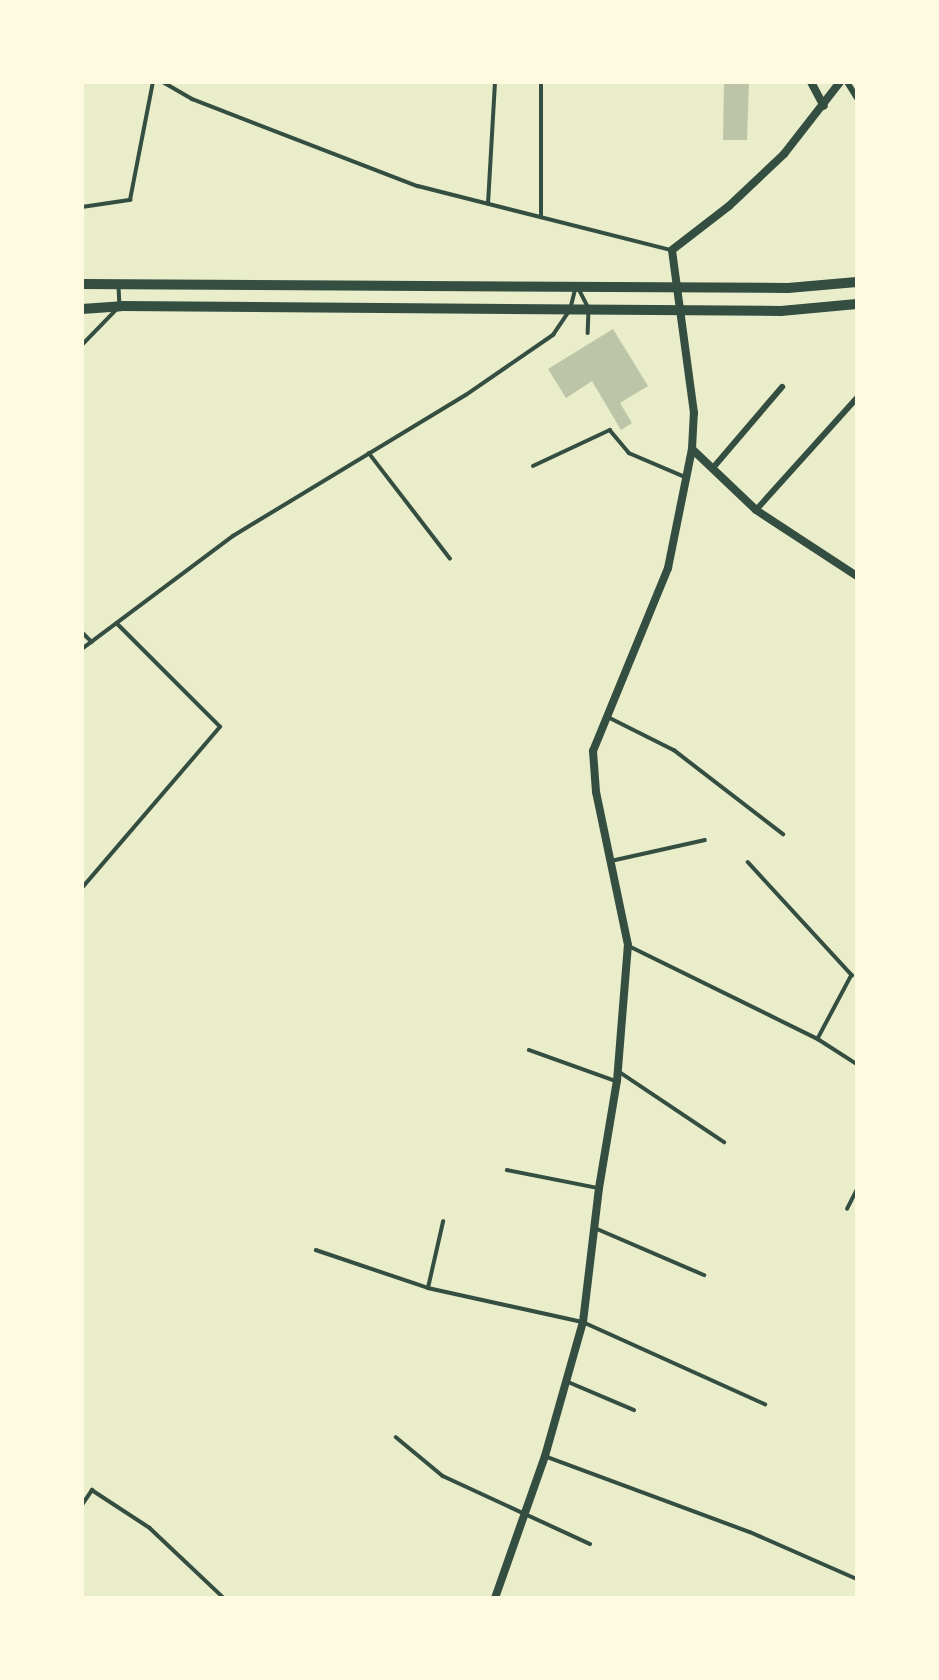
<!DOCTYPE html>
<html>
<head>
<meta charset="utf-8">
<style>
	body { margin:0 }
	#map { position:relative; width:939px; height:1680px; overflow:hidden; background:#e9edc9; font-family:"Playfair Display",serif }
	div>[style] { position:absolute }
	.building>* { inset:0; background:#bcc5a7 }
	.service>* { height:3.5px; margin:-1.75px; padding:0 1.75px; transform-origin:1.75px; border-radius:1.75px; background:#344e41 }
	.minor>* { height:6px; margin:-3px; padding:0 3px; transform-origin:3px; border-radius:3px; background:#344e41 }
	.tertiary>* { height:8px; margin:-4px; padding:0 4px; transform-origin:4px; border-radius:4px; background:#344e41 }
	.primary>* { height:10px; margin:-5px; padding:0 5px; transform-origin:5px; border-radius:5px; background:#344e41 }
	span { translate:-50% -50%; white-space:nowrap; text-align:center; line-height:1.15; -webkit-text-stroke:7px #fefae0; paint-order:stroke }
	.frame { position:absolute; inset:0; border:84px solid #fefae0; pointer-events:none }
</style>
</head>
<body>
<div id="map">
	<div class="building">
		<div style="clip-path:polygon(724px 82px,749px 82px,747px 140px,723px 140px)"></div>
		<div style="clip-path:polygon(613px 329px,648px 386px,620px 403px,632px 423px,621px 430px,592px 381px,566px 398px,548px 369px)"></div>
	</div>
	<div class="service">
		<div style="left:163px;top:82px;width:34px;rotate:30deg"></div>
		<div style="left:192px;top:99px;width:242px;rotate:21.1deg"></div>
		<div style="left:418px;top:186px;width:261px;rotate:14.2deg"></div>
		<div style="left:488px;top:204px;width:122px;rotate:-86.7deg"></div>
		<div style="left:82px;top:207px;width:49px;rotate:-8.3deg"></div>
		<div style="left:130px;top:200px;width:120px;rotate:-79deg"></div>
		<div style="left:541px;top:215px;width:133px;rotate:-90deg"></div>
		<div style="left:119px;top:287px;width:17px;rotate:87deg"></div>
		<div style="left:579px;top:289px;width:22px;rotate:63deg"></div>
		<div style="left:589px;top:309px;width:24px;rotate:92deg"></div>
		<div style="left:571px;top:306px;width:16px;rotate:-76deg"></div>
		<div style="left:82px;top:345px;width:49px;rotate:-45.8deg"></div>
		<div style="left:369px;top:453px;width:133px;rotate:52.4deg"></div>
		<div style="left:533px;top:466px;width:85px;rotate:-25.1deg"></div>
		<div style="left:610px;top:430px;width:30px;rotate:50deg"></div>
		<div style="left:629px;top:453px;width:61px;rotate:23.2deg"></div>
		<div style="left:82px;top:632px;width:14px;rotate:45deg"></div>
		<div style="left:82px;top:649px;width:189px;rotate:-36.8deg"></div>
		<div style="left:233px;top:536px;width:272px;rotate:-31.2deg"></div>
		<div style="left:466px;top:395px;width:106px;rotate:-34.6deg"></div>
		<div style="left:553px;top:335px;width:27px;rotate:-56deg"></div>
		<div style="left:610px;top:718px;width:72px;rotate:26.6deg"></div>
		<div style="left:674px;top:750px;width:138px;rotate:37.6deg"></div>
		<div style="left:611px;top:861px;width:96px;rotate:-12.6deg"></div>
		<div style="left:748px;top:862px;width:154px;rotate:47.4deg"></div>
		<div style="left:852px;top:975px;width:72px;rotate:118deg"></div>
		<div style="left:82px;top:888px;width:212px;rotate:-49.4deg"></div>
		<div style="left:220px;top:727px;width:146px;rotate:-135deg"></div>
		<div style="left:629px;top:946px;width:211px;rotate:26.2deg"></div>
		<div style="left:818px;top:1039px;width:46px;rotate:32.7deg"></div>
		<div style="left:529px;top:1050px;width:92px;rotate:19.6deg"></div>
		<div style="left:618px;top:1071px;width:128px;rotate:33.8deg"></div>
		<div style="left:507px;top:1170px;width:93px;rotate:11.2deg"></div>
		<div style="left:847px;top:1209px;width:22px;rotate:-63deg"></div>
		<div style="left:595px;top:1228px;width:119px;rotate:23.3deg"></div>
		<div style="left:316px;top:1250px;width:118px;rotate:18.7deg"></div>
		<div style="left:428px;top:1288px;width:159px;rotate:12.4deg"></div>
		<div style="left:583px;top:1322px;width:200px;rotate:24.3deg"></div>
		<div style="left:428px;top:1288px;width:68px;rotate:-77.2deg"></div>
		<div style="left:566px;top:1381px;width:74px;rotate:23.1deg"></div>
		<div style="left:396px;top:1437px;width:61px;rotate:39.7deg"></div>
		<div style="left:443px;top:1476px;width:162px;rotate:24.8deg"></div>
		<div style="left:547px;top:1457px;width:216px;rotate:20.3deg"></div>
		<div style="left:750px;top:1532px;width:117px;rotate:23.7deg"></div>
		<div style="left:82px;top:1505px;width:18px;rotate:-56deg"></div>
		<div style="left:92px;top:1490px;width:69px;rotate:33.2deg"></div>
		<div style="left:150px;top:1528px;width:102px;rotate:43.4deg"></div>
	</div>
	<div class="minor">
		<div style="left:847px;top:82px;width:19px;rotate:58deg"></div>
		<div style="left:712px;top:469px;width:108px;rotate:-49.5deg"></div>
		<div style="left:756px;top:510px;width:151px;rotate:-48deg"></div>
	</div>
	<div class="tertiary">
		<div style="left:811px;top:82px;width:27px;rotate:62deg"></div>
		<div style="left:692px;top:449px;width:88px;rotate:43.6deg"></div>
		<div style="left:756px;top:510px;width:121px;rotate:33.2deg"></div>
		<div style="left:495px;top:1598px;width:151px;rotate:-70.6deg"></div>
		<div style="left:545px;top:1456px;width:139px;rotate:-74.2deg"></div>
		<div style="left:583px;top:1322px;width:135px;rotate:-83.2deg"></div>
		<div style="left:599px;top:1188px;width:109px;rotate:-80.5deg"></div>
		<div style="left:617px;top:1081px;width:136px;rotate:-85.4deg"></div>
		<div style="left:628px;top:945px;width:156px;rotate:-101.8deg"></div>
		<div style="left:596px;top:792px;width:41px;rotate:-94.2deg"></div>
		<div style="left:593px;top:751px;width:198px;rotate:-67.7deg"></div>
		<div style="left:668px;top:568px;width:121px;rotate:-78.6deg"></div>
		<div style="left:692px;top:449px;width:36px;rotate:-87deg"></div>
		<div style="left:694px;top:413px;width:164px;rotate:-97.7deg"></div>
		<div style="left:672px;top:250px;width:72px;rotate:-37.7deg"></div>
		<div style="left:729px;top:206px;width:76px;rotate:-43.4deg"></div>
		<div style="left:784px;top:154px;width:91px;rotate:-52.1deg"></div>
	</div>
	<div class="primary">
		<div style="left:82px;top:284px;width:706px;rotate:0.32deg"></div>
		<div style="left:788px;top:288px;width:69px;rotate:-5deg"></div>
		<div style="left:82px;top:309px;width:39px;rotate:-4deg"></div>
		<div style="left:121px;top:306px;width:660px;rotate:0.43deg"></div>
		<div style="left:781px;top:311px;width:76px;rotate:-5.3deg"></div>
	</div>
	<div class="frame"></div>
</div>
</body>
</html>
